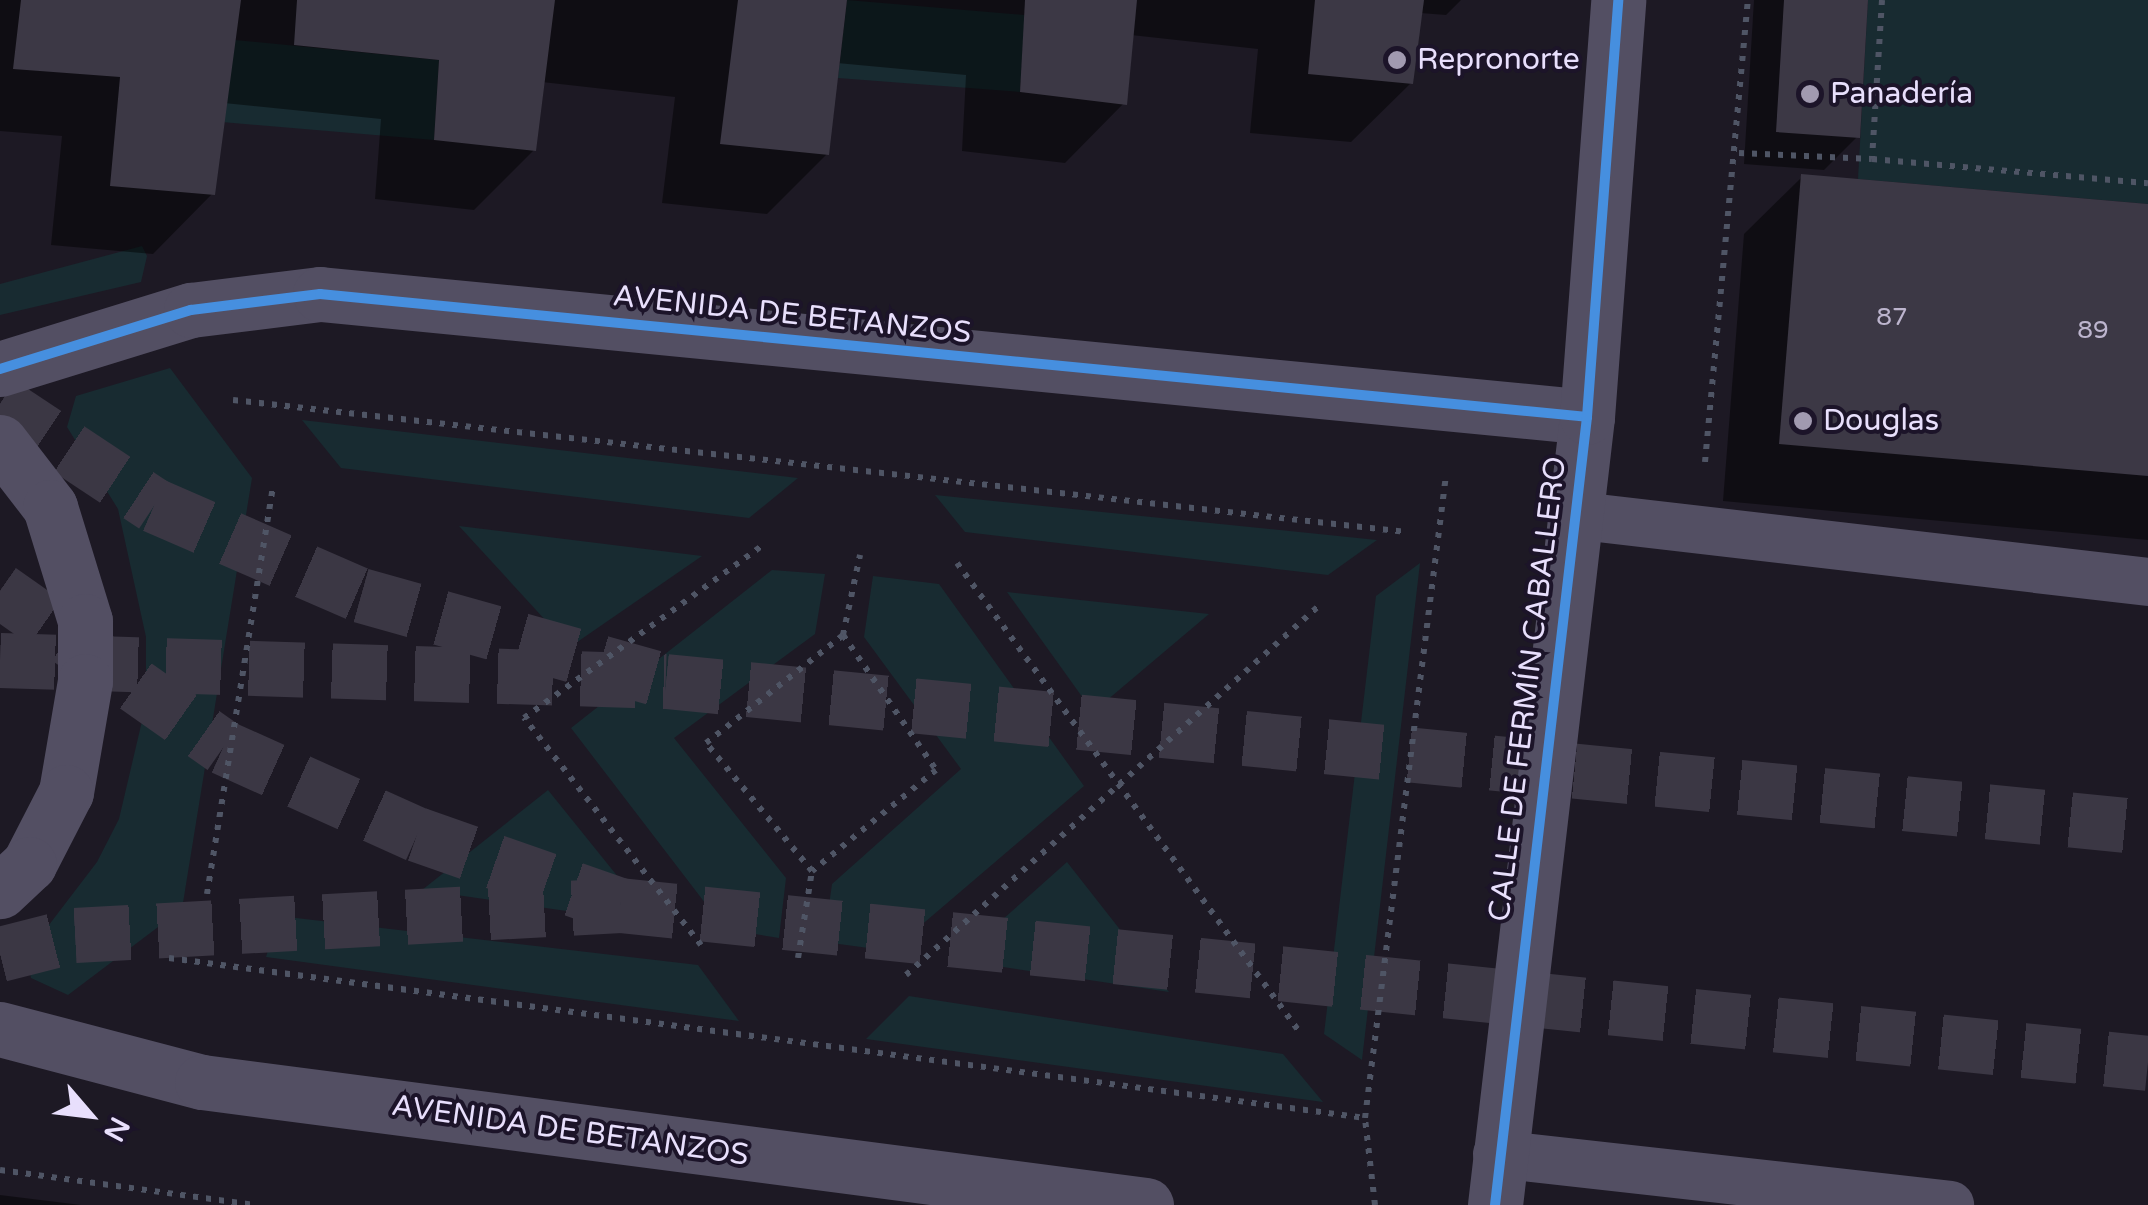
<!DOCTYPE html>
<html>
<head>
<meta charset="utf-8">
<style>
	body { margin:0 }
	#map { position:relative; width:2148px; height:1205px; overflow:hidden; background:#1d1924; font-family:"Varela Round",sans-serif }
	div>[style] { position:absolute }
	.green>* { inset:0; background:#182b31 }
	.shadow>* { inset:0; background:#0007 }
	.building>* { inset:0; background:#3c3845 }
	.trunk-tunnel>* { height:55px; margin-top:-27.5px; transform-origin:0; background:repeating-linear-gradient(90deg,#3b3744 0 55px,transparent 0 83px) }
	.motorway-tunnel>* { height:55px; margin-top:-27.5px; transform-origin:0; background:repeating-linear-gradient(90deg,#3b3744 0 55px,transparent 0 83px) }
	.path>* { height:6px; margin-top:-3px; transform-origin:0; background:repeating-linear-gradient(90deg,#4f5565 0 5px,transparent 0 13px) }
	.service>* { height:48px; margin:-24px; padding:0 24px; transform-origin:24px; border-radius:24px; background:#534f63 }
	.minor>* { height:55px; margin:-27.5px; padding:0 27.5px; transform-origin:27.5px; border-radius:27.5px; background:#534f63 }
	.tertiary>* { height:55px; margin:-27.5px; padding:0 27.5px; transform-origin:27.5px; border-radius:27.5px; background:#534f63 }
	.cycleway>* { height:10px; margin:-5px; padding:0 5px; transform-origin:5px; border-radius:5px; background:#468fdf }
	.dots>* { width:28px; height:28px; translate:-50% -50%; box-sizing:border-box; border:5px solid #1c1429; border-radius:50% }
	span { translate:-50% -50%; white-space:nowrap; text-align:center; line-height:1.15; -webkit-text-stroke:8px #1c1429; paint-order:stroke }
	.number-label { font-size:25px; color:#bdb5ce }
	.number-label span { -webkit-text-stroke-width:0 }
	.poi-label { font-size:30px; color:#e8dffc }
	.left { translate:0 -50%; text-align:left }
	.street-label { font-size:30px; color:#e8dffc }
	.north { position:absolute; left:40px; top:1065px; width:100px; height:100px; -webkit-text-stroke:8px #1c1429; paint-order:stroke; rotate:118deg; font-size:28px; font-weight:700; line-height:40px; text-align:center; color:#e8dffc }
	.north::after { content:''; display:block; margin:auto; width:35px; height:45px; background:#e8dffc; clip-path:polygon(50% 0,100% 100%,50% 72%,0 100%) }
</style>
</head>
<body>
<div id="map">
	<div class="green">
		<div style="clip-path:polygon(847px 0,1025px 15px,1020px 92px,838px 78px)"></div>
		<div style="clip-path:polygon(1868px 0,2148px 0,2148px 204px,1858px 179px)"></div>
		<div style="clip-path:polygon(235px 40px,439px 60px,434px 140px,222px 122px)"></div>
		<div style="clip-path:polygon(142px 246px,147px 256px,141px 282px,0 315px,0 284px)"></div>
		<div style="clip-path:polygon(170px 368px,252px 478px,182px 909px,68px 995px,31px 978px,26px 955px,97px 862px,119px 819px,146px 704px,146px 637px,118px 509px,67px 427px,76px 396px)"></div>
		<div style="clip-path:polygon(302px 420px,798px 478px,749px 518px,341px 468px)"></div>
		<div style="clip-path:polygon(935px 495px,1377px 540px,1328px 575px,965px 532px)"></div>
		<div style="clip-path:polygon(459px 526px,702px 556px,570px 647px)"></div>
		<div style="clip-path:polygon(1420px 563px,1362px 1060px,1324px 1034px,1376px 596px)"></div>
		<div style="clip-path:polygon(772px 570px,825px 574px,815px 634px,674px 738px,786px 878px,779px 938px,725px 929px,571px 728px)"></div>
		<div style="clip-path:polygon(873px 576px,939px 584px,1084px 786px,891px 951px,824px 942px,832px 884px,961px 769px,864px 637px)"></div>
		<div style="clip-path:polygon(1007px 592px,1209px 614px,1093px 712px)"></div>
		<div style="clip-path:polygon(548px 790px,656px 924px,422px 890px)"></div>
		<div style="clip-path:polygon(1067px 862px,1169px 992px,957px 960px)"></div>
		<div style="clip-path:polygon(279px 916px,698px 965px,739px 1021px,266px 957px)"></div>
		<div style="clip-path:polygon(909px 996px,1283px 1054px,1323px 1102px,866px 1039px)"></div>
	</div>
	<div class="shadow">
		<div style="clip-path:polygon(0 0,1461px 0,1446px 15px,1420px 13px,1411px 83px,1351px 142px,1250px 133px,1258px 49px,1131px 35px,1124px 103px,1065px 163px,962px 151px,966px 75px,837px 63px,827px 154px,767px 214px,662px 203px,675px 97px,542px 82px,534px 150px,474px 210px,375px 199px,381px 119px,224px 103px,212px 194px,153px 254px,51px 245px,62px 136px,0 131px)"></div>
		<div style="clip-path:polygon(1754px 0,1866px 0,1857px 137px,1824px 170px,1744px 164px)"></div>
		<div style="clip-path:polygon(1802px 177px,2148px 206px,2148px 540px,1723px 501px,1744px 234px)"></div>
		<div style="clip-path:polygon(0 1195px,81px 1205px,0 1205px)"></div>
	</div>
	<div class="building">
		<div style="clip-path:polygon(21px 0,241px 0,215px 195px,110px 186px,120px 77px,13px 69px)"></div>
		<div style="clip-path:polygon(297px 0,555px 0,536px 151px,434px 140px,439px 60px,294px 45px)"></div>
		<div style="clip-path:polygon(738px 0,847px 0,829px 155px,720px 144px)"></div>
		<div style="clip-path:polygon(1025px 0,1137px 0,1127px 105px,1020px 92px)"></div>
		<div style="clip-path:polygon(1315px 0,1424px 0,1413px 84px,1308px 74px)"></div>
		<div style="clip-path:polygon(1784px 0,1868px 0,1860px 138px,1776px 132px)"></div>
		<div style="clip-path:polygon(1801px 174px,2148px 204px,2148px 476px,1779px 444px)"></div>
	</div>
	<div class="trunk-tunnel">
		<div style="left:0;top:660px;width:666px;rotate:1.81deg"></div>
		<div style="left:0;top:954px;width:77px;rotate:-14.2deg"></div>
		<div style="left:75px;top:935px;width:546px;rotate:-3.15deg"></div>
	</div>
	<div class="motorway-tunnel">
		<div style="left:0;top:403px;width:185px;rotate:33.5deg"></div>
		<div style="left:154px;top:505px;width:226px;rotate:23.5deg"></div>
		<div style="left:361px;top:595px;width:317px;rotate:15.7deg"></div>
		<div style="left:666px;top:681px;width:1489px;rotate:5.63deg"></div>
		<div style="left:0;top:590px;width:273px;rotate:35.1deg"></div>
		<div style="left:223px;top:747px;width:213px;rotate:24.2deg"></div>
		<div style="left:417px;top:834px;width:215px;rotate:19.3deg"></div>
		<div style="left:620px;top:905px;width:1536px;rotate:5.9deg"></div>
	</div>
	<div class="path">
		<div style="left:1882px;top:0;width:159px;rotate:93.6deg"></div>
		<div style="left:1872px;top:159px;width:277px;rotate:5deg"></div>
		<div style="left:1739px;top:153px;width:133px;rotate:2.6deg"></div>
		<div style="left:233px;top:400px;width:1181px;rotate:6.42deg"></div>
		<div style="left:1705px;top:462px;width:464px;rotate:-84.7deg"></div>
		<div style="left:957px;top:563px;width:578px;rotate:53.86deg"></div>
		<div style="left:843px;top:635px;width:164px;rotate:55.4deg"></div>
		<div style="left:936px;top:770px;width:160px;rotate:140.8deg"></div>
		<div style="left:812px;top:871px;width:166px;rotate:-129.6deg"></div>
		<div style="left:706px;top:743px;width:174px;rotate:-38.2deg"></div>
		<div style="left:843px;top:635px;width:82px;rotate:-78deg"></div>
		<div style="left:207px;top:894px;width:414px;rotate:-80.8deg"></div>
		<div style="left:701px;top:945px;width:288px;rotate:-127.9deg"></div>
		<div style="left:524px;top:718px;width:294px;rotate:-35.9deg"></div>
		<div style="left:169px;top:958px;width:1207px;rotate:7.62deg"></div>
		<div style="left:798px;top:958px;width:88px;rotate:-80.9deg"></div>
		<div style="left:906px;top:975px;width:558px;rotate:-41.8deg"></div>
		<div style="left:0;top:1170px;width:257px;rotate:7.8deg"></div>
		<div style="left:1375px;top:1205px;width:88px;rotate:-96.6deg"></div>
		<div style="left:1365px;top:1118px;width:648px;rotate:-82.82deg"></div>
	</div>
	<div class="service">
		<div style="left:1572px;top:515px;width:580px;rotate:6.63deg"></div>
		<div style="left:1497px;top:1154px;width:456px;rotate:6.4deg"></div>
	</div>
	<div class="minor">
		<div style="left:0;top:369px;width:200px;rotate:-17.2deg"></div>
		<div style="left:191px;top:310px;width:130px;rotate:-7.1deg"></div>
		<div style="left:320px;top:294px;width:1273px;rotate:5.54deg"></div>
		<div style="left:0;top:1029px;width:209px;rotate:14.7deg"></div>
		<div style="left:202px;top:1082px;width:952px;rotate:7.42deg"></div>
		<div style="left:1495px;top:1205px;width:793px;rotate:-83.34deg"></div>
		<div style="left:1587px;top:417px;width:418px;rotate:-85.7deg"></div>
	</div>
	<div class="tertiary">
		<div style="left:0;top:442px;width:82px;rotate:52.4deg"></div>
		<div style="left:50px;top:507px;width:119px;rotate:72.9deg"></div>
		<div style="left:85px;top:621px;width:60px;rotate:90deg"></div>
		<div style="left:85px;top:681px;width:113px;rotate:99.7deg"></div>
		<div style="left:66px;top:792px;width:81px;rotate:117.2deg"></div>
		<div style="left:29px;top:864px;width:40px;rotate:137deg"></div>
	</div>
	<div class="cycleway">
		<div style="left:0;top:369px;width:200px;rotate:-17.2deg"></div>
		<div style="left:191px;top:310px;width:130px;rotate:-7.1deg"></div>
		<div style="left:320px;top:294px;width:1273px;rotate:5.54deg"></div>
		<div style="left:1495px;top:1205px;width:793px;rotate:-83.34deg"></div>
		<div style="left:1587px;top:417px;width:418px;rotate:-85.7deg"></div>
	</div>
	<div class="dots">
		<div style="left:1397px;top:60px;background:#a19ab0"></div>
		<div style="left:1810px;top:94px;background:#a19ab0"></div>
		<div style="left:1803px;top:421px;background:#a19ab0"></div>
	</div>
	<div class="number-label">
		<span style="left:1892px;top:317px">87</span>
		<span style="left:2093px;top:330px">89</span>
	</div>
	<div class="poi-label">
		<span class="left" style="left:1417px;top:60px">Repronorte</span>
		<span class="left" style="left:1830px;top:94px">Panadería</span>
		<span class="left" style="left:1823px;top:421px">Douglas</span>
	</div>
	<div class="street-label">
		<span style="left:792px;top:315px;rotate:6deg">AVENIDA DE BETANZOS</span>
		<span style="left:1528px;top:689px;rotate:-83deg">CALLE DE FERMÍN CABALLERO</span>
		<span style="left:570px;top:1131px;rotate:8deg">AVENIDA DE BETANZOS</span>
	</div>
	<div class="north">N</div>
</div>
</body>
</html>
